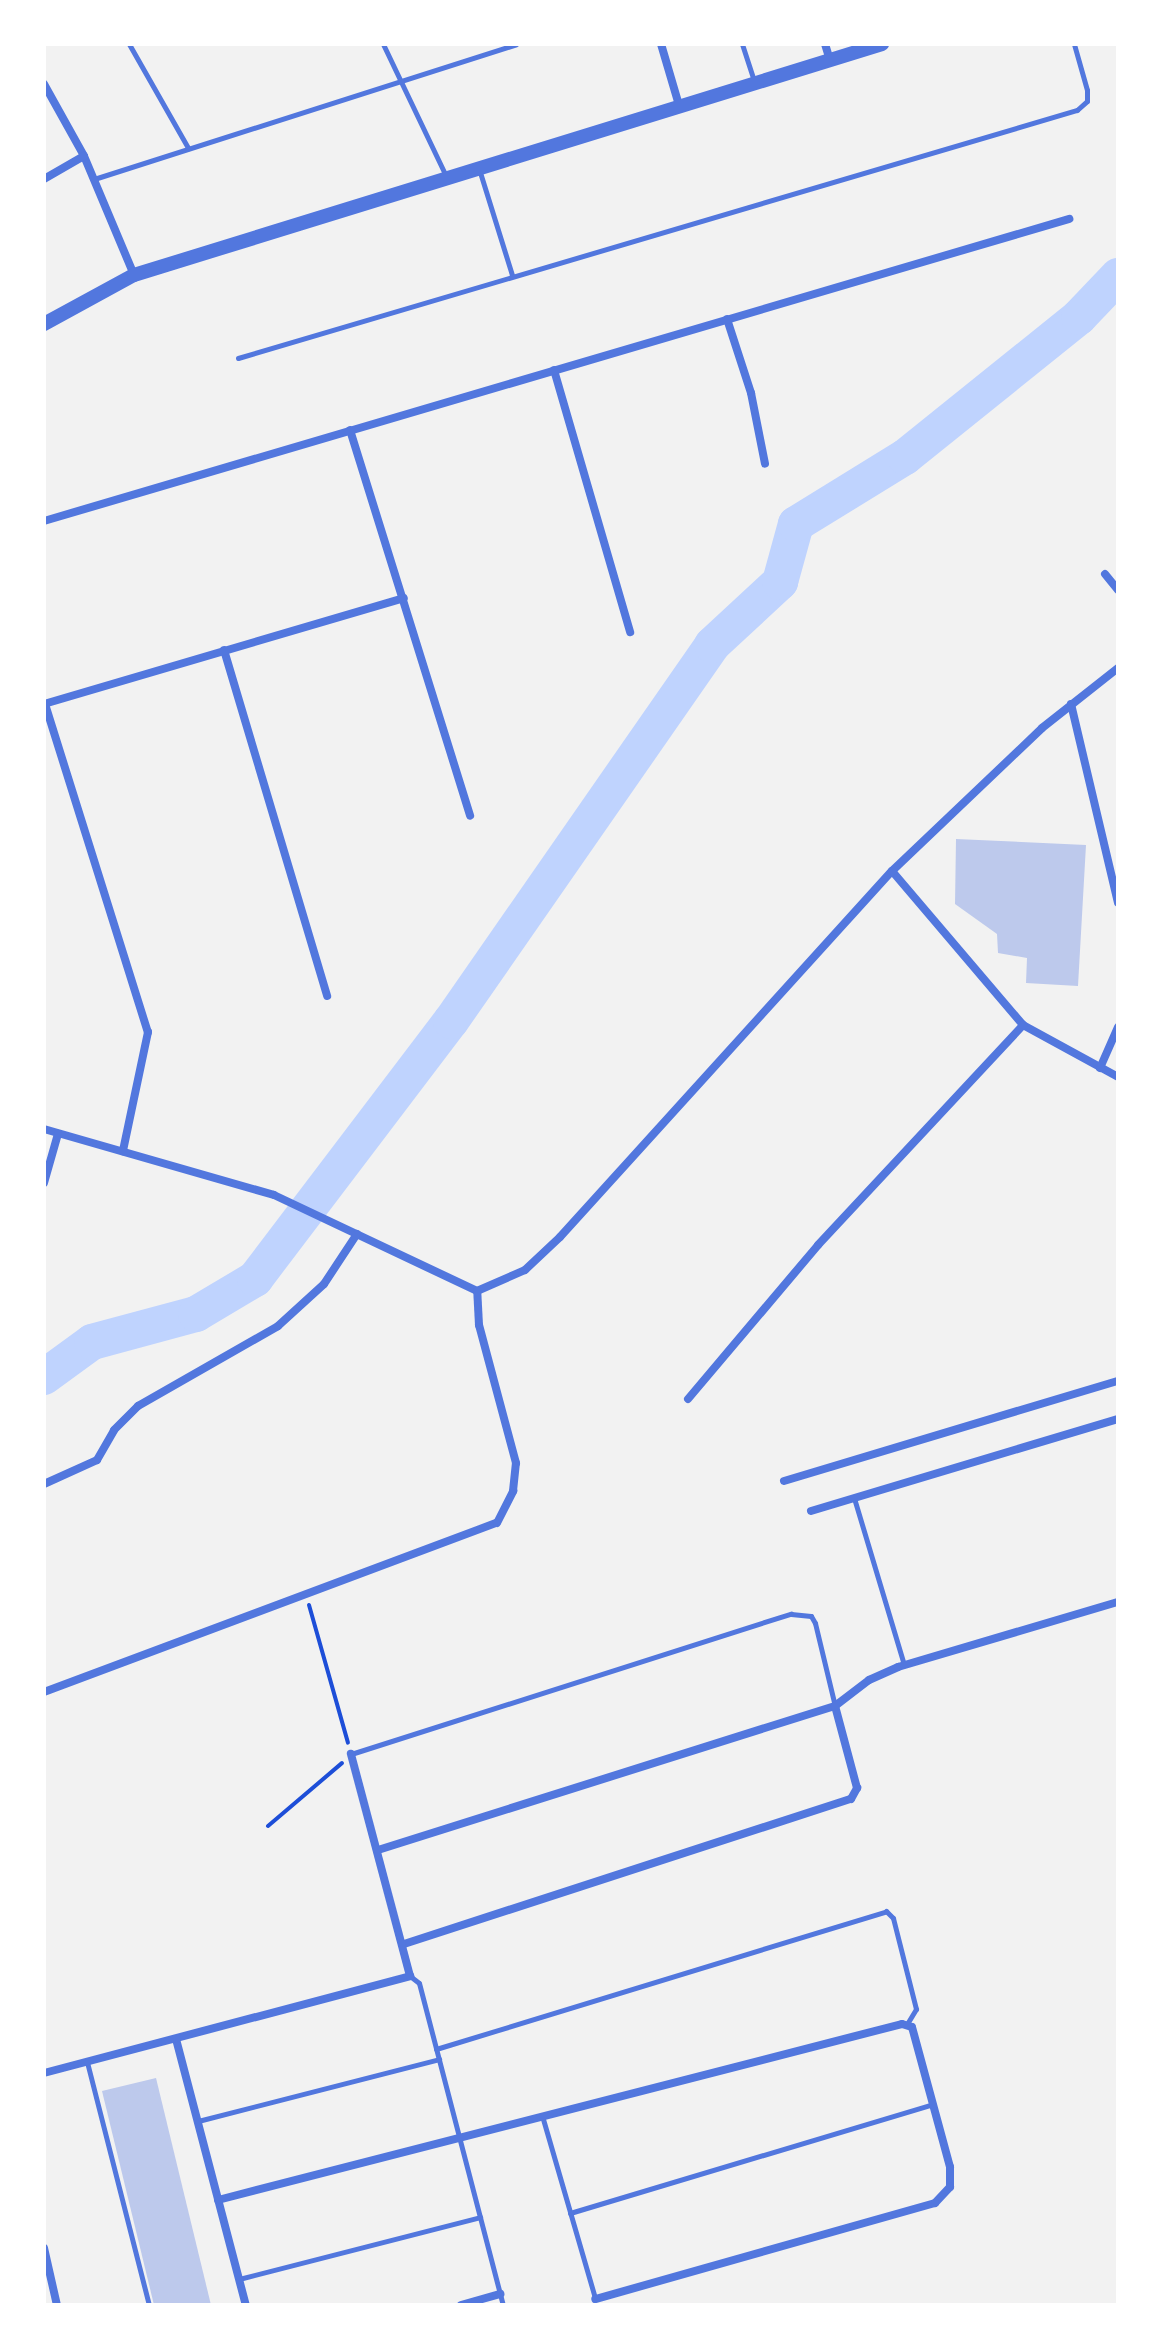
<!DOCTYPE html>
<html>
<head>
<meta charset="utf-8">
<style>
	body { margin:0 }
	#map { position:relative; width:1162px; height:2349px; overflow:hidden; background:#f2f2f2; font-family:Montserrat,sans-serif }
	div>[style] { position:absolute }
	.river>* { height:36px; margin:-18px; padding:0 18px; transform-origin:18px; border-radius:18px; background:#bfd3fe }
	.building>* { inset:0; background:#bdc9ec }
	.path>* { height:4px; margin:-2px; padding:0 2px; transform-origin:2px; border-radius:2px; background:#1d4ed8 }
	.service>* { height:5px; margin:-2.5px; padding:0 2.5px; transform-origin:2.5px; border-radius:2.5px; background:#5277de }
	.minor>* { height:8px; margin:-4px; padding:0 4px; transform-origin:4px; border-radius:4px; background:#5277de }
	.tertiary>* { height:14px; margin:-7px; padding:0 7px; transform-origin:7px; border-radius:7px; background:#5277de }
	span { translate:-50% -50%; white-space:nowrap; text-align:center; line-height:1.15; -webkit-text-stroke:6px #fff; paint-order:stroke }
	.frame { position:absolute; inset:0; border:46px solid #fff; pointer-events:none }
</style>
</head>
<body>
<div id="map">
	<div class="river">
		<div style="left:44px;top:1377px;width:59px;rotate:-36.1deg"></div>
		<div style="left:92px;top:1342px;width:108px;rotate:-15.1deg"></div>
		<div style="left:196px;top:1314px;width:69px;rotate:-30.7deg"></div>
		<div style="left:255px;top:1279px;width:324px;rotate:-52.8deg"></div>
		<div style="left:451px;top:1021px;width:458px;rotate:-55.2deg"></div>
		<div style="left:712px;top:645px;width:93px;rotate:-42.8deg"></div>
		<div style="left:780px;top:582px;width:60px;rotate:-74.6deg"></div>
		<div style="left:796px;top:524px;width:128px;rotate:-31.6deg"></div>
		<div style="left:905px;top:457px;width:223px;rotate:-38.8deg"></div>
		<div style="left:1079px;top:317px;width:57px;rotate:-46.4deg"></div>
	</div>
	<div class="building">
		<div style="clip-path:polygon(956px 839px,1086px 845px,1078px 986px,1026px 983px,1027px 958px,998px 953px,997px 934px,955px 904px)"></div>
		<div style="clip-path:polygon(156px 2078px,211px 2305px,154px 2305px,102px 2091px)"></div>
	</div>
	<div class="path">
		<div style="left:309px;top:1605px;width:143px;rotate:74.2deg"></div>
		<div style="left:268px;top:1826px;width:97px;rotate:-40.4deg"></div>
	</div>
	<div class="service">
		<div style="left:129px;top:44px;width:120px;rotate:60.4deg"></div>
		<div style="left:383px;top:44px;width:146px;rotate:64.5deg"></div>
		<div style="left:742px;top:44px;width:39px;rotate:72deg"></div>
		<div style="left:479px;top:169px;width:111px;rotate:72.7deg"></div>
		<div style="left:94px;top:179px;width:443px;rotate:-17.7deg"></div>
		<div style="left:238px;top:358px;width:875px;rotate:-16.47deg"></div>
		<div style="left:1077px;top:110px;width:13px;rotate:-42deg"></div>
		<div style="left:1087px;top:101px;width:11px;rotate:-90deg"></div>
		<div style="left:1087px;top:90px;width:48px;rotate:-105.8deg"></div>
		<div style="left:854px;top:1498px;width:174px;rotate:73.3deg"></div>
		<div style="left:351px;top:1754px;width:462px;rotate:-17.7deg"></div>
		<div style="left:791px;top:1614px;width:20px;rotate:6deg"></div>
		<div style="left:811px;top:1616px;width:8px;rotate:60deg"></div>
		<div style="left:815px;top:1623px;width:85px;rotate:76.5deg"></div>
		<div style="left:410px;top:1976px;width:11px;rotate:38deg"></div>
		<div style="left:419px;top:1983px;width:333px;rotate:75.4deg"></div>
		<div style="left:436px;top:2049px;width:471px;rotate:-17deg"></div>
		<div style="left:886px;top:1911px;width:10px;rotate:45deg"></div>
		<div style="left:893px;top:1918px;width:94px;rotate:75.8deg"></div>
		<div style="left:916px;top:2009px;width:17px;rotate:121deg"></div>
		<div style="left:87px;top:2062px;width:251px;rotate:75.7deg"></div>
		<div style="left:543px;top:2119px;width:186px;rotate:73.8deg"></div>
		<div style="left:198px;top:2121px;width:249px;rotate:-14.4deg"></div>
		<div style="left:570px;top:2213px;width:379px;rotate:-16.7deg"></div>
		<div style="left:239px;top:2279px;width:249px;rotate:-14.4deg"></div>
	</div>
	<div class="minor">
		<div style="left:661px;top:44px;width:64px;rotate:73.6deg"></div>
		<div style="left:825px;top:44px;width:17px;rotate:73deg"></div>
		<div style="left:44px;top:84px;width:82px;rotate:60.9deg"></div>
		<div style="left:84px;top:156px;width:129px;rotate:67.2deg"></div>
		<div style="left:44px;top:179px;width:46px;rotate:-29.9deg"></div>
		<div style="left:727px;top:319px;width:78px;rotate:72deg"></div>
		<div style="left:751px;top:393px;width:72px;rotate:78.8deg"></div>
		<div style="left:554px;top:370px;width:273px;rotate:73.8deg"></div>
		<div style="left:350px;top:430px;width:404px;rotate:72.7deg"></div>
		<div style="left:44px;top:521px;width:1069px;rotate:-16.42deg"></div>
		<div style="left:1105px;top:574px;width:21px;rotate:51deg"></div>
		<div style="left:224px;top:650px;width:361px;rotate:73.4deg"></div>
		<div style="left:44px;top:704px;width:375px;rotate:-16.4deg"></div>
		<div style="left:45px;top:704px;width:344px;rotate:72.6deg"></div>
		<div style="left:148px;top:1032px;width:122px;rotate:101.9deg"></div>
		<div style="left:1071px;top:704px;width:204px;rotate:76.7deg"></div>
		<div style="left:892px;top:871px;width:202px;rotate:49.6deg"></div>
		<div style="left:1023px;top:1025px;width:108px;rotate:28.7deg"></div>
		<div style="left:1100px;top:1068px;width:45px;rotate:-66.3deg"></div>
		<div style="left:44px;top:1129px;width:239px;rotate:16deg"></div>
		<div style="left:274px;top:1195px;width:225px;rotate:25.3deg"></div>
		<div style="left:477px;top:1291px;width:52px;rotate:-23.6deg"></div>
		<div style="left:525px;top:1270px;width:48px;rotate:-43.3deg"></div>
		<div style="left:560px;top:1237px;width:494px;rotate:-47.8deg"></div>
		<div style="left:892px;top:871px;width:207px;rotate:-43.6deg"></div>
		<div style="left:1042px;top:728px;width:97px;rotate:-38.3deg"></div>
		<div style="left:44px;top:1183px;width:51px;rotate:-74.1deg"></div>
		<div style="left:688px;top:1399px;width:202px;rotate:-49.8deg"></div>
		<div style="left:818px;top:1245px;width:301px;rotate:-47deg"></div>
		<div style="left:784px;top:1481px;width:349px;rotate:-16.7deg"></div>
		<div style="left:44px;top:1484px;width:58px;rotate:-24.4deg"></div>
		<div style="left:97px;top:1460px;width:34px;rotate:-60deg"></div>
		<div style="left:114px;top:1430px;width:34px;rotate:-45deg"></div>
		<div style="left:138px;top:1406px;width:161px;rotate:-29.7deg"></div>
		<div style="left:278px;top:1326px;width:62px;rotate:-42.4deg"></div>
		<div style="left:324px;top:1284px;width:60px;rotate:-56.6deg"></div>
		<div style="left:811px;top:1511px;width:320px;rotate:-16.7deg"></div>
		<div style="left:44px;top:1692px;width:483px;rotate:-20.5deg"></div>
		<div style="left:497px;top:1523px;width:36px;rotate:-63deg"></div>
		<div style="left:513px;top:1491px;width:28px;rotate:-84deg"></div>
		<div style="left:516px;top:1463px;width:143px;rotate:-105deg"></div>
		<div style="left:479px;top:1325px;width:34px;rotate:-93deg"></div>
		<div style="left:378px;top:1850px;width:479px;rotate:-17.5deg"></div>
		<div style="left:835px;top:1706px;width:43px;rotate:-37.4deg"></div>
		<div style="left:869px;top:1680px;width:32px;rotate:-24deg"></div>
		<div style="left:898px;top:1667px;width:229px;rotate:-16.5deg"></div>
		<div style="left:404px;top:1944px;width:470px;rotate:-18deg"></div>
		<div style="left:851px;top:1799px;width:13px;rotate:-61deg"></div>
		<div style="left:857px;top:1788px;width:85px;rotate:-105deg"></div>
		<div style="left:176px;top:2039px;width:275px;rotate:75.3deg"></div>
		<div style="left:44px;top:2073px;width:379px;rotate:-14.8deg"></div>
		<div style="left:410px;top:1976px;width:230px;rotate:-104.9deg"></div>
		<div style="left:218px;top:2200px;width:706px;rotate:-14.43deg"></div>
		<div style="left:902px;top:2024px;width:10px;rotate:17deg"></div>
		<div style="left:912px;top:2027px;width:145px;rotate:74.8deg"></div>
		<div style="left:950px;top:2167px;width:20px;rotate:90deg"></div>
		<div style="left:950px;top:2187px;width:22px;rotate:133deg"></div>
		<div style="left:935px;top:2203px;width:353px;rotate:164.2deg"></div>
		<div style="left:44px;top:2248px;width:58px;rotate:77.2deg"></div>
		<div style="left:461px;top:2305px;width:41px;rotate:-15.8deg"></div>
	</div>
	<div class="tertiary">
		<div style="left:44px;top:324px;width:102px;rotate:-28.6deg"></div>
		<div style="left:134px;top:275px;width:783px;rotate:-17.16deg"></div>
	</div>
	<div class="frame"></div>
</div>
</body>
</html>
